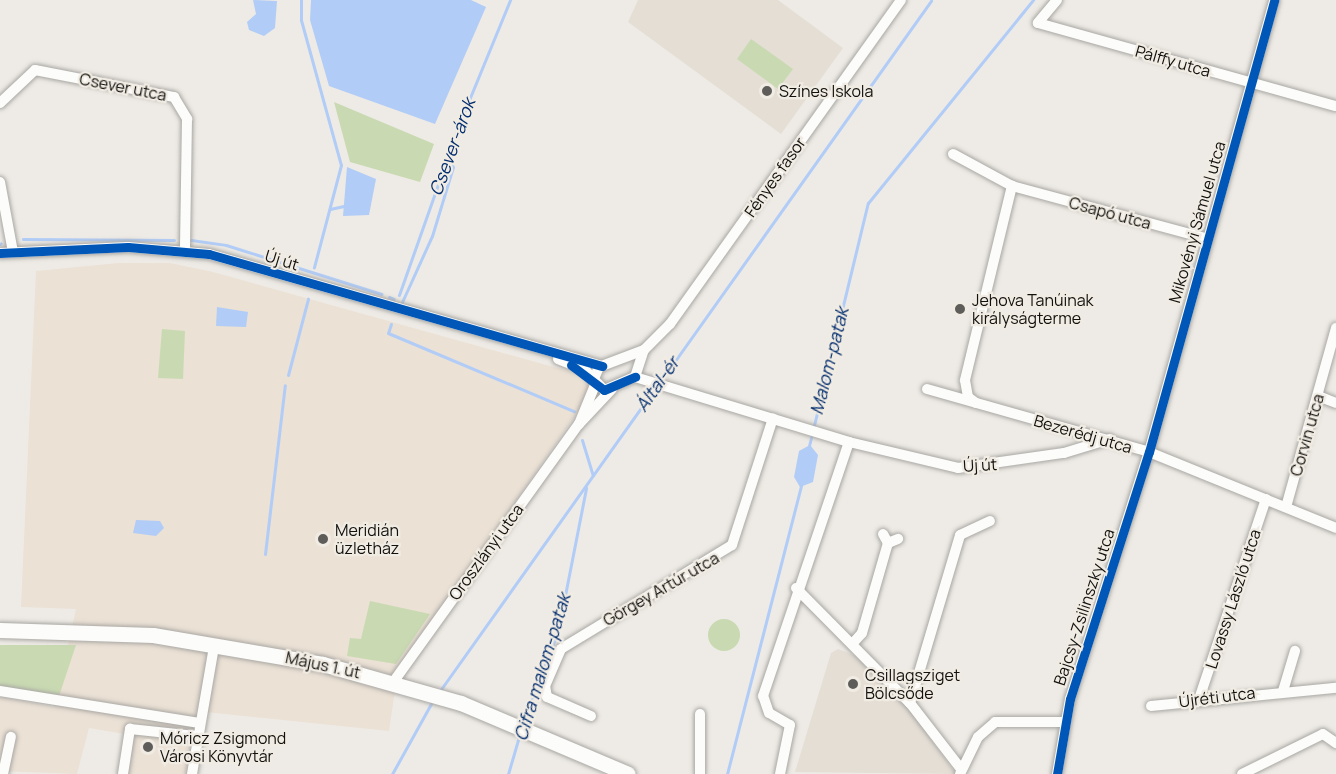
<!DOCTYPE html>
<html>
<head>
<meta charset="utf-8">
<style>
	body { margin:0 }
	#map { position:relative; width:1336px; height:774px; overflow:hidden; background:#eeebe6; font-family:Manrope,sans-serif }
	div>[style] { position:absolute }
	.commercial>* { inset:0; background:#ebe1d5 }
	.built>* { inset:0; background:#e4ded5 }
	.green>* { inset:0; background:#c9dab2 }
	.round { border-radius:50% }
	.water>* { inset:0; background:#b1ccf6 }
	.stream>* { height:3px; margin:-1.5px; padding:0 1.5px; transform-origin:1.5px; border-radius:1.5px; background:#b1ccf6 }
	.roads { filter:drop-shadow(0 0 2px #a9a7a3) drop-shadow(0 0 2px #a9a7a3) }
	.street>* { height:10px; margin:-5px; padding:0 5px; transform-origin:5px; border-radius:5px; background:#fcfcfb }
	.secondary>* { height:15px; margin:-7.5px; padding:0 7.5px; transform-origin:7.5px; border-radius:7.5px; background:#fcfcfb }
	.cycleway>* { height:9px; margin:-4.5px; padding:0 4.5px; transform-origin:4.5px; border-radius:4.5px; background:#0057b8 }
	.dots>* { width:16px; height:16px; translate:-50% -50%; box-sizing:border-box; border:3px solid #f1ece3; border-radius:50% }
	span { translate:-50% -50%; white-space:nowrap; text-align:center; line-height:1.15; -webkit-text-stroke:4.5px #f1ece3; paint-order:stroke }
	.street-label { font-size:16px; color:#11100d }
	.poi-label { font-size:16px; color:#11100d }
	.left { translate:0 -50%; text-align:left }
	.water-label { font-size:18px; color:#032e70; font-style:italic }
</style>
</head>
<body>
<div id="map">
	<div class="commercial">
		<div style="clip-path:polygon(119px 263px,170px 263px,213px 272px,600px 380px,398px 670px,389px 731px,196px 711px,186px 774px,118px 774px,124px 734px,89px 728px,77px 774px,0 771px,0 697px,54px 707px,76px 609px,21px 607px,36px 271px)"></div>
	</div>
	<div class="built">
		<div style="clip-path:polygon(638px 0,778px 0,843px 48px,781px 134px,628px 22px)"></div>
		<div style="clip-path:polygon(838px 649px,858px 657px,911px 712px,956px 774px,795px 772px,831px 653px)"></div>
	</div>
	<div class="green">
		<div style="clip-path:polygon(751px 39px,793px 69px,778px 89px,737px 59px)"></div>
		<div style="clip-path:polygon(334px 102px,434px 144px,420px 182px,350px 162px)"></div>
		<div style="clip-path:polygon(162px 329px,185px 331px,183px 379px,158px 378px)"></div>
		<div style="clip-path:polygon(370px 601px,430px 614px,396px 664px,347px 656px,350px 638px,361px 639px)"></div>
		<div class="round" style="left:708px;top:619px;width:32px;height:32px"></div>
		<div style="clip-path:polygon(0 645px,76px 645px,59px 696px,0 687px)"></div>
	</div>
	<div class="water">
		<div style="clip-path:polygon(253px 0,277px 1px,275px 28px,264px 36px,249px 30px,247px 22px,256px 14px)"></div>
		<div style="clip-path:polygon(311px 0,471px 0,486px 7px,435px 124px,329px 86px,310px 20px)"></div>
		<div style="clip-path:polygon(347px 167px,376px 179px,369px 215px,343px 216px)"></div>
		<div style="clip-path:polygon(217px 307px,248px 312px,246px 327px,216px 326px)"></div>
		<div style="clip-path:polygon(810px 445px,818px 455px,813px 482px,800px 487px,794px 477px,799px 451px)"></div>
		<div style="clip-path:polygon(136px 520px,160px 521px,164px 528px,156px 536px,133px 533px)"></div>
	</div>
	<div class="stream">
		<div style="left:301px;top:0;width:20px;rotate:90deg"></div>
		<div style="left:301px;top:20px;width:150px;rotate:74.6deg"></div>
		<div style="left:341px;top:165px;width:106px;rotate:104.8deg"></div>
		<div style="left:330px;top:209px;width:14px;rotate:-12deg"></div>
		<div style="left:23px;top:239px;width:151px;rotate:0.4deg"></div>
		<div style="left:191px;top:240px;width:35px;rotate:8deg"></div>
		<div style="left:226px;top:245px;width:163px;rotate:17.5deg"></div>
		<div style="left:0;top:244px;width:1px;rotate:-45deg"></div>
		<div style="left:399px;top:295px;width:183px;rotate:-70.6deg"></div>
		<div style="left:460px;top:122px;width:132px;rotate:-67.7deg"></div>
		<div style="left:389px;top:297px;width:5px;rotate:22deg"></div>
		<div style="left:402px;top:302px;width:72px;rotate:-65.6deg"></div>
		<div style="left:432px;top:236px;width:72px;rotate:-73.1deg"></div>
		<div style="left:453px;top:167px;width:12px;rotate:-114deg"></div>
		<div style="left:391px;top:324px;width:9px;rotate:108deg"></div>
		<div style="left:388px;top:333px;width:202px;rotate:22.8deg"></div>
		<div style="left:288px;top:375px;width:79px;rotate:-75.3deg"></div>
		<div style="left:660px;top:382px;width:468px;rotate:-54.6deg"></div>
		<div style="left:582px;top:440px;width:37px;rotate:73deg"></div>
		<div style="left:809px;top:446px;width:250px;rotate:-76.4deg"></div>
		<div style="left:868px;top:203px;width:262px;rotate:-50.9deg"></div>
		<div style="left:265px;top:554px;width:170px;rotate:-83.3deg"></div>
		<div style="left:439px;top:692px;width:374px;rotate:-54.6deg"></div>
		<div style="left:523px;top:723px;width:98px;rotate:-69.2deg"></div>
		<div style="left:558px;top:631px;width:146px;rotate:-78.9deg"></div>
		<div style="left:392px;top:774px;width:85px;rotate:-61deg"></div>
		<div style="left:508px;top:774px;width:43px;rotate:-73.7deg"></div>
		<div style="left:727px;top:774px;width:298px;rotate:-75.6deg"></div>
	</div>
	<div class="roads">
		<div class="street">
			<div style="left:1057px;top:0;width:30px;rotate:130deg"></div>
			<div style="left:1038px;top:23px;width:309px;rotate:15.6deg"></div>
			<div style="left:0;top:103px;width:48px;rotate:-43.3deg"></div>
			<div style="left:35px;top:70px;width:142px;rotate:11deg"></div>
			<div style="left:174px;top:97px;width:26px;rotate:59deg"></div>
			<div style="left:187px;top:119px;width:131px;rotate:90.9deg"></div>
			<div style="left:953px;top:154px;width:67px;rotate:28.5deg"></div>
			<div style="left:1012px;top:186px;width:203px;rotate:15.1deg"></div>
			<div style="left:0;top:182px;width:71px;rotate:79.5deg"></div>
			<div style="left:0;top:253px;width:128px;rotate:-2.7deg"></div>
			<div style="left:128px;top:247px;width:81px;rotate:4.9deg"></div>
			<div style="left:209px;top:254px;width:409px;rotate:15.9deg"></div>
			<div style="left:558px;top:359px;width:29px;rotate:22deg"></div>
			<div style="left:585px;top:370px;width:28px;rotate:46deg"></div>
			<div style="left:604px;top:390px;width:34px;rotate:-23deg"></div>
			<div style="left:635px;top:377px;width:224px;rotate:16.9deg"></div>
			<div style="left:849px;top:442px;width:112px;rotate:13.4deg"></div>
			<div style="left:958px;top:468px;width:107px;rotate:-8.1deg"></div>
			<div style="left:1064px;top:453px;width:48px;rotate:-16.9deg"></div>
			<div style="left:635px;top:377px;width:28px;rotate:-72deg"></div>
			<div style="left:593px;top:381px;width:15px;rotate:-67deg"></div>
			<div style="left:599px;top:367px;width:48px;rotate:-20.7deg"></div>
			<div style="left:644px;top:350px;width:37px;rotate:-45deg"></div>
			<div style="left:670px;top:324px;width:398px;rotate:-54.5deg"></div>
			<div style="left:927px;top:389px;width:231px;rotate:15.8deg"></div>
			<div style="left:1149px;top:452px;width:202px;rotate:22.1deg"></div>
			<div style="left:1318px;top:396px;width:19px;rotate:21deg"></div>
			<div style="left:976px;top:403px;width:10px;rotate:-143deg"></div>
			<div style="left:968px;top:397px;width:17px;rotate:-100deg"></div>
			<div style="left:965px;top:380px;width:200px;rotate:-76.4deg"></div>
			<div style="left:579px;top:424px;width:48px;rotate:-46.7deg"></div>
			<div style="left:1286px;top:507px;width:186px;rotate:-74.4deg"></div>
			<div style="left:883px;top:534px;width:10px;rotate:61deg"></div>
			<div style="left:888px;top:543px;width:11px;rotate:-22deg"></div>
			<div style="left:796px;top:588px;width:162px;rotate:45.3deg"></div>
			<div style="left:910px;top:703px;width:83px;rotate:52.3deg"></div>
			<div style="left:853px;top:643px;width:13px;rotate:-48deg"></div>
			<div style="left:862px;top:633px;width:94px;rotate:-73.9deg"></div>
			<div style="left:394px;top:681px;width:317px;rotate:-54.3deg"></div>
			<div style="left:579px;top:424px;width:42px;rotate:-67.7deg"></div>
			<div style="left:0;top:691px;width:202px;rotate:9.1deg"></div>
			<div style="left:1283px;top:691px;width:42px;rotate:-73.3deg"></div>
			<div style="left:1199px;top:699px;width:211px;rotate:-71.5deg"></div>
			<div style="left:910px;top:703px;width:175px;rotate:-73.4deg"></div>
			<div style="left:960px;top:535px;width:33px;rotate:-25deg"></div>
			<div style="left:1151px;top:706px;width:186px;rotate:-5.6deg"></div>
			<div style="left:591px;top:716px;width:48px;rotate:-156.6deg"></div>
			<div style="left:547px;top:697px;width:11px;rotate:-100deg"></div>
			<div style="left:545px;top:686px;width:40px;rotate:-66.6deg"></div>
			<div style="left:561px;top:649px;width:200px;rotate:-31.3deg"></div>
			<div style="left:732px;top:545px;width:133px;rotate:-72.1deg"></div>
			<div style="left:3px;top:774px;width:38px;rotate:-78deg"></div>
			<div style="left:123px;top:774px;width:46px;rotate:-81.2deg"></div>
			<div style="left:130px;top:729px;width:66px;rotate:6.1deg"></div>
			<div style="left:192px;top:774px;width:130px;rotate:-80.2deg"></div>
			<div style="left:700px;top:774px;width:60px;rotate:-90deg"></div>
			<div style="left:780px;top:774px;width:50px;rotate:-78.5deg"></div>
			<div style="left:790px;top:725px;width:24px;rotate:-150deg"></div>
			<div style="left:769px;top:713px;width:18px;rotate:-109deg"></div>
			<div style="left:763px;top:696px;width:268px;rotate:-71.3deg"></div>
			<div style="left:960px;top:774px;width:41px;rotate:-64.1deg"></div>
			<div style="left:978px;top:737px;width:23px;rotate:-41deg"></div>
			<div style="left:995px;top:722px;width:69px"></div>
			<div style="left:1057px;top:774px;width:76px;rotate:-80.2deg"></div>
			<div style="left:1070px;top:699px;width:259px;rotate:-72.3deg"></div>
			<div style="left:1149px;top:452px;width:469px;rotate:-74.5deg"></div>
			<div style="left:1242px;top:774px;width:90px;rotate:-26.3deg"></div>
			<div style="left:1323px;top:734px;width:16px;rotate:35deg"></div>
		</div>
		<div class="secondary">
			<div style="left:0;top:630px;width:153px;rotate:1.9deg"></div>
			<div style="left:153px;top:635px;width:172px;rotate:9.7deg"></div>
			<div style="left:323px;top:664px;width:143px;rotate:15.8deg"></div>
			<div style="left:461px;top:703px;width:181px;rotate:23deg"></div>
		</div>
	</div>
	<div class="cycleway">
		<div style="left:0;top:253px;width:128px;rotate:-2.7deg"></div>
		<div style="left:128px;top:247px;width:81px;rotate:4.9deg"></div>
		<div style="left:209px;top:254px;width:409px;rotate:15.9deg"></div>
		<div style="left:571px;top:365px;width:41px;rotate:37.1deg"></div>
		<div style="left:604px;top:390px;width:34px;rotate:-23deg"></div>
		<div style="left:1057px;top:774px;width:76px;rotate:-80.2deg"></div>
		<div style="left:1070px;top:699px;width:259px;rotate:-72.3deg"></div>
		<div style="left:1149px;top:452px;width:469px;rotate:-74.5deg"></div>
	</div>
	<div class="dots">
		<div style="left:767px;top:91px;background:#5e5d59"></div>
		<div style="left:960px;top:309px;background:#5e5d59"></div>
		<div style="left:323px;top:539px;background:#5e5d59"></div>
		<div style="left:853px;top:684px;background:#5e5d59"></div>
		<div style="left:148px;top:747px;background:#5e5d59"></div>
	</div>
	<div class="street-label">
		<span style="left:1173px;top:61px;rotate:16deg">Pálffy utca</span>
		<span style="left:123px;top:87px;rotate:11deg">Csever utca</span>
		<span style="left:775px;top:177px;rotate:-55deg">Fényes fasor</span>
		<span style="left:1110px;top:213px;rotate:15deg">Csapó utca</span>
		<span style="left:1197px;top:222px;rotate:-74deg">Mikovényi Sámuel utca</span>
		<span style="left:282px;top:260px;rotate:17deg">Új út</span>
		<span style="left:1083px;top:434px;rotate:16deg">Bezerédj utca</span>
		<span style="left:1307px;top:435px;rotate:-74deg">Corvin utca</span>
		<span style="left:980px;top:465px;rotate:-3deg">Új út</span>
		<span style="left:486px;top:552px;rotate:-54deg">Oroszlányi utca</span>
		<span style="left:661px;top:589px;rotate:-30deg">Görgey Artúr utca</span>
		<span style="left:1233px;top:599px;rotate:-72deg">Lovassy László utca</span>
		<span style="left:1084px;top:607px;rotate:-72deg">Bajcsy-Zsilinszky utca</span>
		<span style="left:323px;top:665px;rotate:12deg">Május 1. út</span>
		<span style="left:1217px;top:697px;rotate:-7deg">Újréti utca</span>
	</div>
	<div class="poi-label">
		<span class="left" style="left:779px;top:91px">Színes Iskola</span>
		<span class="left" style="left:972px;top:309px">Jehova Tanúinak<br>királyságterme</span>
		<span class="left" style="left:335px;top:539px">Meridián<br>üzletház</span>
		<span class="left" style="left:865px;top:684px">Csillagsziget<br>Bölcsőde</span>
		<span class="left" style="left:160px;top:747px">Móricz Zsigmond<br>Városi Könyvtár</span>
	</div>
	<div class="water-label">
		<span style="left:452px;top:147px;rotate:-70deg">Csever-árok</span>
		<span style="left:829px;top:361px;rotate:-76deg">Malom-patak</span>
		<span style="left:657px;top:384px;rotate:-55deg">Által-ér</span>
		<span style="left:542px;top:667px;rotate:-73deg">Cifra malom-patak</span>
	</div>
</div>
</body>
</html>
